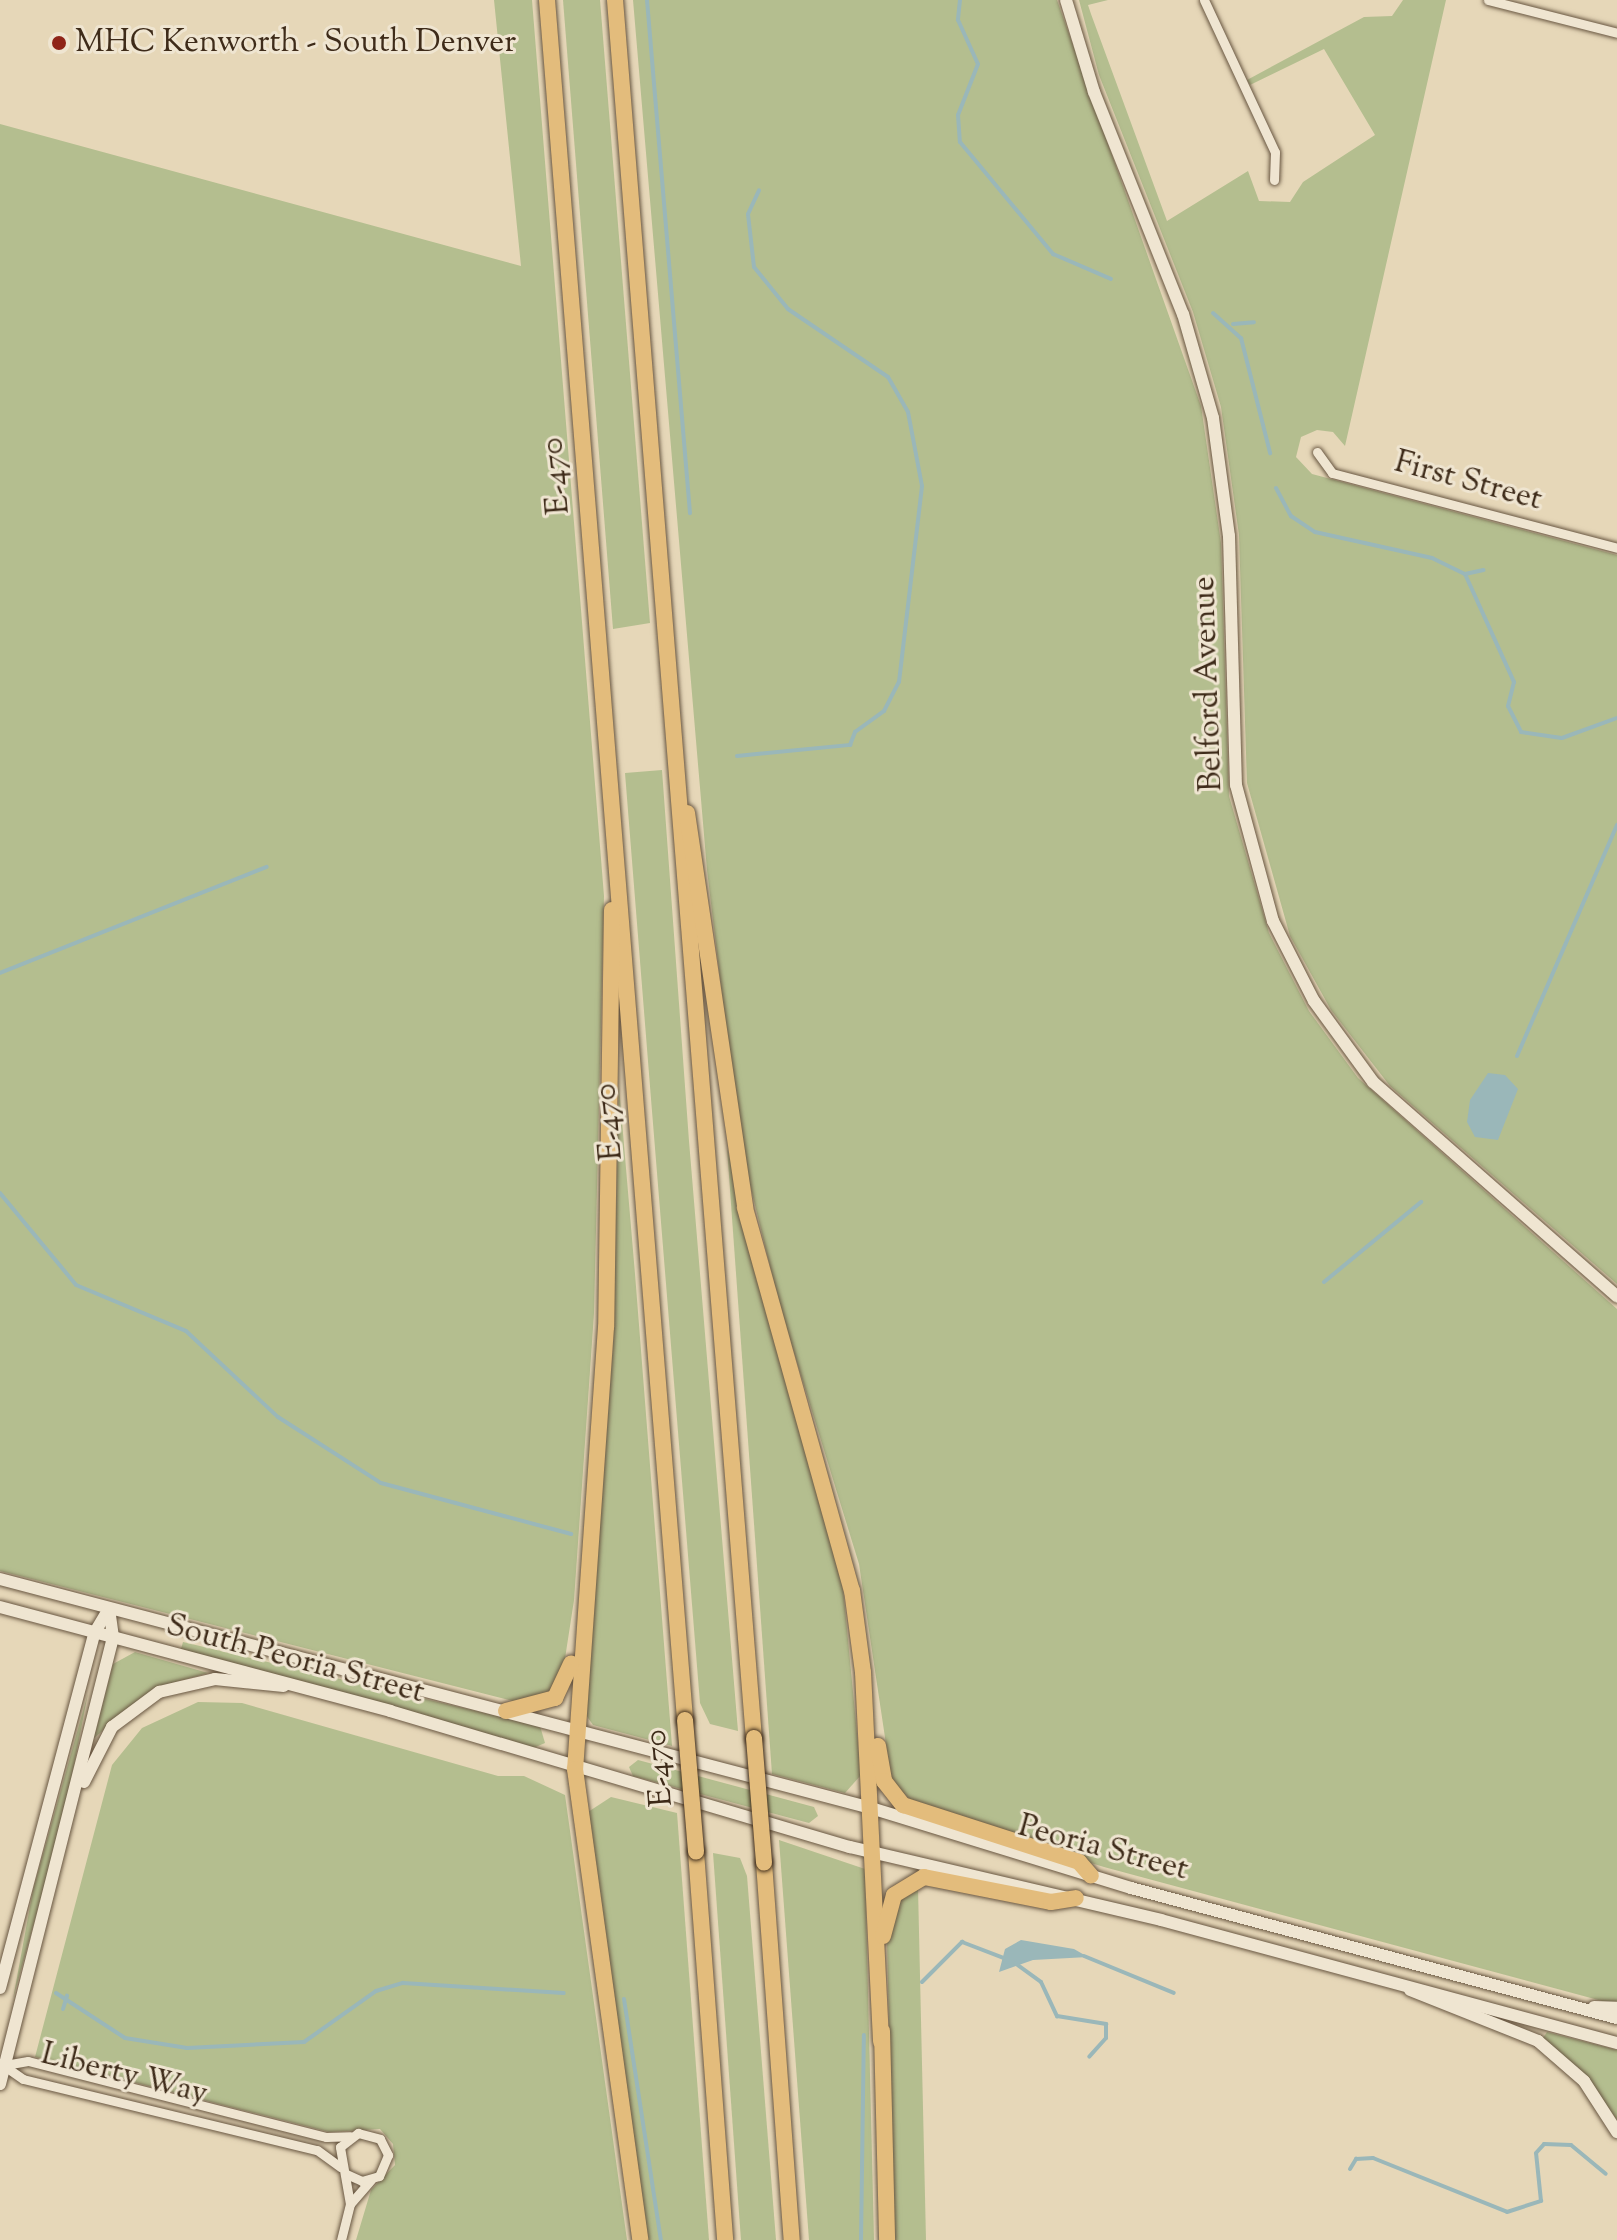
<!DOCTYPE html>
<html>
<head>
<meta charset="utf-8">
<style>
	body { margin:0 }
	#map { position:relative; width:1617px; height:2240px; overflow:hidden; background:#e6d7b8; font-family:"Sorts Mill Goudy",serif }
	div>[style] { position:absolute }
	.green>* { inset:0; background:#b4be8f }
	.water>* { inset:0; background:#9ab7b9 }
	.stream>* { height:4px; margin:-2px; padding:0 2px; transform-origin:2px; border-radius:2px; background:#9ab7b9 }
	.roads { filter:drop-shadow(0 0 2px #685641) drop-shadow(0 0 2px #685641) }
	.street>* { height:9px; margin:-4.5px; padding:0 4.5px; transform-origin:4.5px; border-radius:4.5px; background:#efe5d1 }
	.secondary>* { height:12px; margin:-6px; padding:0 6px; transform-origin:6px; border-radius:6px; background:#efe5d1 }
	.highway>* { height:16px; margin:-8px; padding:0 8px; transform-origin:8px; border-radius:8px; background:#e3bc7c }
	.bridges { filter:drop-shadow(0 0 2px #3e2b19) drop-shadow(0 0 2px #3e2b19) }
	.highway-bridge>* { height:16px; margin:-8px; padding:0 8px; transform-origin:8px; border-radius:8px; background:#e3bc7c }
	.dots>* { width:22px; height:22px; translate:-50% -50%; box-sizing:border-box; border:4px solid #efe5d1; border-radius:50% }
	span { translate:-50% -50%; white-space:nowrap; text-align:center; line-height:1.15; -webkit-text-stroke:6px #efe5d1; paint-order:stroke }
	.poi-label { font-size:32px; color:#3e2b19 }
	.left { translate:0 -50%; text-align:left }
	.street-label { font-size:32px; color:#3e2b19 }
</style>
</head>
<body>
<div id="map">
	<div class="green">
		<div style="clip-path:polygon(494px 0,532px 0,604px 896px,594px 1313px,574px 1600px,562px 1678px,547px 1694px,517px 1702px,0 1571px,0 124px,521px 266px)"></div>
		<div style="clip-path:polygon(563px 0,600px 0,650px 623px,613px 629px)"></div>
		<div style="clip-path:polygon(633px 0,1057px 0,1201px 406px,1221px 543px,1229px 796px,1269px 933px,1309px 1011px,1358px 1078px,1617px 1309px,1617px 2005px,1104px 1867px,926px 1812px,892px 1784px,859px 1564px,780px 1307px,740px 1144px,707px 870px)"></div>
		<div style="clip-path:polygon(1079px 0,1108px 0,1088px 5px,1091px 14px,1167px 221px,1248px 171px,1259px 201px,1290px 202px,1303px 182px,1375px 135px,1324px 49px,1250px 85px,1247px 80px,1364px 17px,1392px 16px,1403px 0,1446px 0,1345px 446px,1333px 432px,1317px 430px,1301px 437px,1296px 457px,1312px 474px,1617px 555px,1617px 1284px,1390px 1086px,1331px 1010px,1290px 936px,1247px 783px,1239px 535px,1221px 407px,1193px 312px,1099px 75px)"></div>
		<div style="clip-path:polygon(662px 770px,689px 1141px,738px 1731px,710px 1724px,700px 1703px,652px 1111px,625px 773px)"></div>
		<div style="clip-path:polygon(619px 1086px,635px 1274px,672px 1746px,593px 1725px,586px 1715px,613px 1345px)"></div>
		<div style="clip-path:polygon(727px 1148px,843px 1588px,861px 1775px,845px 1793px,772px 1774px)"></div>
		<div style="clip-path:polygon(183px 1642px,540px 1726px,545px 1743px,531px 1749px,181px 1649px)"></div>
		<div style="clip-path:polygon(135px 1652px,208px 1673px,154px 1688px,94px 1738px,113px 1664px)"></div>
		<div style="clip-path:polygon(88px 1693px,66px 1807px,13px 1999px,33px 1890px)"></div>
		<div style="clip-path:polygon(198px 1702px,242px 1703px,498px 1776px,524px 1776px,565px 1795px,627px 2240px,356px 2240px,371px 2190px,395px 2165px,393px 2144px,380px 2129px,329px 2132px,35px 2057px,112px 1765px,142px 1728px)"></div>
		<div style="clip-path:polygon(638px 1760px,814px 1807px,818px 1816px,809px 1823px,633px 1776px,629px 1767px)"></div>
		<div style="clip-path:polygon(611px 1797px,677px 1813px,709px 2240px,644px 2240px,588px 1812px)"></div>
		<div style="clip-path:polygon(779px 1840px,865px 1869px,874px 2240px,809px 2240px)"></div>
		<div style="clip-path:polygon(713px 1853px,740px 1858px,747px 1876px,776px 2240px,741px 2240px)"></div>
		<div style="clip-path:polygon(918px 1888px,926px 2240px,894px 2240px,887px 1940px,894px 1904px)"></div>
		<div style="clip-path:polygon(1547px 2032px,1617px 2050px,1617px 2120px,1590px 2081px,1543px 2038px)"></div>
	</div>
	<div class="water">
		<div style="clip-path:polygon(1488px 1073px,1505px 1075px,1518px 1089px,1498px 1140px,1475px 1137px,1467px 1122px,1470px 1100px)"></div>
		<div style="clip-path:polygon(1021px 1940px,1074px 1949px,1088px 1957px,1033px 1960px,999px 1972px,1005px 1949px)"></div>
	</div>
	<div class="stream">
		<div style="left:647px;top:0;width:515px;rotate:85.21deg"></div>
		<div style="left:960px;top:0;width:20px;rotate:96deg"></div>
		<div style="left:958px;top:20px;width:48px;rotate:65.6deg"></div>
		<div style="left:978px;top:64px;width:55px;rotate:111.4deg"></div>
		<div style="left:958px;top:115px;width:27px;rotate:86deg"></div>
		<div style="left:960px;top:142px;width:146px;rotate:50.3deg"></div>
		<div style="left:1053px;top:254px;width:63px;rotate:23.3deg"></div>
		<div style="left:1213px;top:313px;width:38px;rotate:42deg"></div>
		<div style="left:1241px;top:338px;width:119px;rotate:75.8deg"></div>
		<div style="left:1233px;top:324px;width:21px;rotate:-5deg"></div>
		<div style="left:1276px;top:488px;width:32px;rotate:62deg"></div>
		<div style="left:1291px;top:516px;width:29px;rotate:34deg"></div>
		<div style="left:1315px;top:532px;width:120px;rotate:12.5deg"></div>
		<div style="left:1432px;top:558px;width:37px;rotate:26deg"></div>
		<div style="left:1465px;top:574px;width:119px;rotate:65.6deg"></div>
		<div style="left:1514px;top:682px;width:25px;rotate:104deg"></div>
		<div style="left:1508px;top:706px;width:29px;rotate:63deg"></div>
		<div style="left:1521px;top:732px;width:41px;rotate:8.3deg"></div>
		<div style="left:1562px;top:738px;width:59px;rotate:-20deg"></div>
		<div style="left:1465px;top:574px;width:19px;rotate:-12deg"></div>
		<div style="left:737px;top:756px;width:114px;rotate:-5.6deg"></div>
		<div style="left:850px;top:745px;width:14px;rotate:-69deg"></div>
		<div style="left:855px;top:732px;width:36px;rotate:-36deg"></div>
		<div style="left:884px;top:711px;width:33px;rotate:-63deg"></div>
		<div style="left:899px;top:682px;width:197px;rotate:-83.3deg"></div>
		<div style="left:922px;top:486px;width:75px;rotate:-100.7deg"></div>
		<div style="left:908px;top:412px;width:40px;rotate:-119.7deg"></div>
		<div style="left:888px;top:377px;width:121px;rotate:-145.8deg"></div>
		<div style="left:788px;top:309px;width:54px;rotate:-129deg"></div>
		<div style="left:754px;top:267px;width:53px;rotate:-96.5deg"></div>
		<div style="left:748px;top:214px;width:26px;rotate:-65deg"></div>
		<div style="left:0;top:973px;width:287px;rotate:-21.7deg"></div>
		<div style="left:1517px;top:1056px;width:252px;rotate:-66.6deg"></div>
		<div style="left:0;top:1193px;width:119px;rotate:50.4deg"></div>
		<div style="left:76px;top:1285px;width:119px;rotate:22.7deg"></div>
		<div style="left:186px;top:1331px;width:126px;rotate:43.1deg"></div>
		<div style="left:278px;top:1417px;width:122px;rotate:32.7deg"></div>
		<div style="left:381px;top:1483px;width:197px;rotate:15deg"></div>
		<div style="left:1324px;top:1282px;width:126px;rotate:-39.5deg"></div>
		<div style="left:1084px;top:1956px;width:97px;rotate:22.3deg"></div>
		<div style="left:1015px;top:1963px;width:32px;rotate:36deg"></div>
		<div style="left:1041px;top:1982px;width:38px;rotate:65deg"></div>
		<div style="left:1057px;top:2016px;width:50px;rotate:9.3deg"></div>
		<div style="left:1106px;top:2024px;width:14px;rotate:90deg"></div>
		<div style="left:1106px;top:2038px;width:25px;rotate:132deg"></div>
		<div style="left:922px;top:1982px;width:57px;rotate:-45deg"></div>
		<div style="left:962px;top:1942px;width:45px;rotate:20.9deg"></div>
		<div style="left:56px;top:1993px;width:82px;rotate:33.1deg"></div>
		<div style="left:125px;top:2038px;width:63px;rotate:9.2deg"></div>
		<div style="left:187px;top:2048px;width:117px;rotate:-2.9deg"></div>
		<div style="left:304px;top:2042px;width:88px;rotate:-35.3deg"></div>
		<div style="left:376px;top:1991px;width:28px;rotate:-17deg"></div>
		<div style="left:403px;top:1983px;width:161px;rotate:3.6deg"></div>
		<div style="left:624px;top:1999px;width:244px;rotate:81.3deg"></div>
		<div style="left:63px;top:2009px;width:14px;rotate:-73deg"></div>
		<div style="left:1350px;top:2169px;width:12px;rotate:-59deg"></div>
		<div style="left:1356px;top:2159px;width:17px;rotate:-3deg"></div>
		<div style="left:1373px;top:2158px;width:144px;rotate:21.9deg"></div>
		<div style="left:1507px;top:2212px;width:36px;rotate:-18deg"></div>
		<div style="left:1541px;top:2201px;width:48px;rotate:-95.9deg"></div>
		<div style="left:1536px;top:2153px;width:12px;rotate:-48deg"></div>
		<div style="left:1544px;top:2144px;width:27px;rotate:2deg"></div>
		<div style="left:1571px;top:2145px;width:45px;rotate:39.6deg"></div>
		<div style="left:861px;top:2240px;width:205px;rotate:-89.2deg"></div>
	</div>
	<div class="roads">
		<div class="street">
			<div style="left:1204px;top:0;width:168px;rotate:65deg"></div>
			<div style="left:1275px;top:152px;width:28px;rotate:92deg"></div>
			<div style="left:1488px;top:0;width:133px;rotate:14.3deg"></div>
			<div style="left:1317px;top:452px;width:26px;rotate:54deg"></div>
			<div style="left:1332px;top:473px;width:295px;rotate:14.7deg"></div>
			<div style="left:0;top:2063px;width:28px;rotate:35deg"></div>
			<div style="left:23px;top:2079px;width:302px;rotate:13.6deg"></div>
			<div style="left:317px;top:2150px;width:29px;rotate:36deg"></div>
			<div style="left:5px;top:2065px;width:23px;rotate:-10deg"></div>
			<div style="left:28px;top:2061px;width:308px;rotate:14.3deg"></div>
			<div style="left:326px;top:2137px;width:24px;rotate:-2deg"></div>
			<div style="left:350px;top:2204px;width:32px;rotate:-49deg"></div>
			<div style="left:341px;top:2240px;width:37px;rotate:-76deg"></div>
			<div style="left:350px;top:2204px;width:58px;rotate:-100deg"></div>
			<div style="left:340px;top:2147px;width:23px;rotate:-38deg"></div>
			<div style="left:358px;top:2133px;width:23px;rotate:15deg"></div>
			<div style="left:380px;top:2139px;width:18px;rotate:63deg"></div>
			<div style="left:388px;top:2155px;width:23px;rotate:113deg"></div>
			<div style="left:379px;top:2176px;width:18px;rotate:164deg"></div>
			<div style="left:362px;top:2181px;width:17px;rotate:-156deg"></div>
		</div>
		<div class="secondary">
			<div style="left:1066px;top:0;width:96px;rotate:73.1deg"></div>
			<div style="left:1094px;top:92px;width:239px;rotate:68.2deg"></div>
			<div style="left:1183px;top:314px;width:108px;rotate:73.9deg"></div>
			<div style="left:1213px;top:418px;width:119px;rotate:82.3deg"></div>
			<div style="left:1229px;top:536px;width:249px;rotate:88.4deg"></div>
			<div style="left:1236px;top:785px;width:141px;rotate:74.8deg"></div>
			<div style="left:1273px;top:921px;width:90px;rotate:62.9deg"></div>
			<div style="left:1314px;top:1001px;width:100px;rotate:53.9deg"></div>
			<div style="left:1373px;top:1082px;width:325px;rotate:41.3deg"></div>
			<div style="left:0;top:1579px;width:901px;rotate:14.73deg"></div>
			<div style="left:871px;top:1808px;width:272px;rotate:17.1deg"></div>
			<div style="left:1131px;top:1888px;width:503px;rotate:14.98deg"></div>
			<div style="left:0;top:1607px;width:404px;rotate:14.9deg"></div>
			<div style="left:390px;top:1711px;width:480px;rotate:16.5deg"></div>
			<div style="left:850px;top:1847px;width:319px;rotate:13.2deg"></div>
			<div style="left:1161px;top:1920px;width:472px;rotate:15.1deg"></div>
			<div style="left:84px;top:1782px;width:62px;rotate:-63deg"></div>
			<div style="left:112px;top:1727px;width:59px;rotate:-36.7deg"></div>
			<div style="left:159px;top:1692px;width:57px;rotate:-13.1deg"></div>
			<div style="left:215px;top:1679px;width:69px;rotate:5.8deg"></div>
			<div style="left:0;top:1988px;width:368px;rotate:-75.1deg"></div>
			<div style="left:95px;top:1632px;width:27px;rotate:-59deg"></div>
			<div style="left:1410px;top:1990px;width:138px;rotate:21.7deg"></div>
			<div style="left:1538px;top:2041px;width:61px;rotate:41deg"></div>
			<div style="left:1584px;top:2081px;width:61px;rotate:57.1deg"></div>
			<div style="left:1594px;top:2007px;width:23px;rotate:2deg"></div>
			<div style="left:0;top:2084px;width:461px;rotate:-75.8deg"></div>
			<div style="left:113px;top:1637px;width:28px;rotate:-98deg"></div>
		</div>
		<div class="highway">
			<div style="left:547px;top:0;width:1726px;rotate:85.41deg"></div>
			<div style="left:615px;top:0;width:1744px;rotate:85.43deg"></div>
			<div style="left:687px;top:813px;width:399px;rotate:81.6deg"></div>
			<div style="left:745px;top:1208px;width:397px;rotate:74.4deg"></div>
			<div style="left:852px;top:1590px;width:83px;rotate:82.4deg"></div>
			<div style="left:863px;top:1672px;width:370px;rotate:87.2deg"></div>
			<div style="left:612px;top:910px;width:417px;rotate:90.8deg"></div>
			<div style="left:606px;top:1327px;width:443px;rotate:94deg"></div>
			<div style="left:575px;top:1769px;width:475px;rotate:82.1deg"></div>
			<div style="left:506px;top:1711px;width:51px;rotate:-14.9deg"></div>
			<div style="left:555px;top:1698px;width:38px;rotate:-65deg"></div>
			<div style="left:878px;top:1746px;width:36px;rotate:80deg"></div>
			<div style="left:884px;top:1781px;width:31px;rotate:52deg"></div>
			<div style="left:903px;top:1805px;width:185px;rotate:17.9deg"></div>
			<div style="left:1079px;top:1862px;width:18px;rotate:49deg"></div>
			<div style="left:696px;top:1852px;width:389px;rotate:85.7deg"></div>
			<div style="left:764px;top:1863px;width:378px;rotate:85.8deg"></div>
			<div style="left:883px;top:1936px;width:42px;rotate:-75deg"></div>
			<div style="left:894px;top:1895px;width:35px;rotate:-31deg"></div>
			<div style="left:924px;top:1877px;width:129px;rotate:11.1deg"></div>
			<div style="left:1051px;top:1902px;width:25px;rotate:-9deg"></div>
			<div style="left:882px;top:2031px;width:209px;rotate:88.6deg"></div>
		</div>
	</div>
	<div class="bridges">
		<div class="highway-bridge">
			<div style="left:685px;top:1720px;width:132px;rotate:85.2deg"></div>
			<div style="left:754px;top:1738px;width:125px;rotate:85.4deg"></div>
		</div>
	</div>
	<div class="dots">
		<div style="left:59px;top:43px;background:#8f2418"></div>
	</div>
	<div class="poi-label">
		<span class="left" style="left:75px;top:43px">MHC Kenworth - South Denver</span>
	</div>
	<div class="street-label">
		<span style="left:557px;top:476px;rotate:-95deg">E-470</span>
		<span style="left:1468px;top:482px;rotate:15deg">First Street</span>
		<span style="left:1209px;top:684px;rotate:-92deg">Belford Avenue</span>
		<span style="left:610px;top:1122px;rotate:-95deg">E-470</span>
		<span style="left:295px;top:1660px;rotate:15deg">South Peoria Street</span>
		<span style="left:660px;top:1768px;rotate:-95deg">E-470</span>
		<span style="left:1103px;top:1849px;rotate:15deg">Peoria Street</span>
		<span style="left:124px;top:2075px;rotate:14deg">Liberty Way</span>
	</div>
</div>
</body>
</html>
